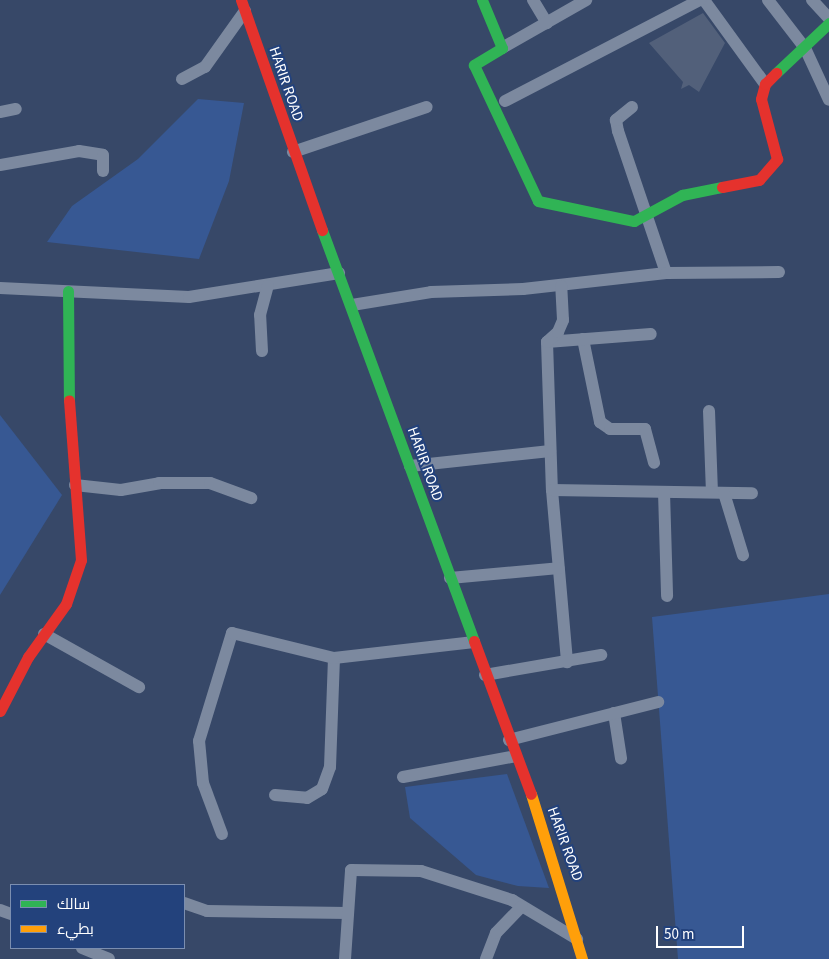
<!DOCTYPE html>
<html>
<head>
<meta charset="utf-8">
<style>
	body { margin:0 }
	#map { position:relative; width:829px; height:959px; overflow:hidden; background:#374868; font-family:"Source Sans 3",Cairo,sans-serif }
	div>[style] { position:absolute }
	.green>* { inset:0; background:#375893 }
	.building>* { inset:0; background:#52607a }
	.street>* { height:12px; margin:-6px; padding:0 6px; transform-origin:6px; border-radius:6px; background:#7c899f }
	.fast>* { height:11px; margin:-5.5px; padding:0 5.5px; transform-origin:5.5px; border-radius:5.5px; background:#30b455 }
	.slow>* { height:11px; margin:-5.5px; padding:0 5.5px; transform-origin:5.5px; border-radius:5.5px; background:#ff9f0a }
	.jam>* { height:11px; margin:-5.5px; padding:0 5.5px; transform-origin:5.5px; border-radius:5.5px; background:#e5322d }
	span { translate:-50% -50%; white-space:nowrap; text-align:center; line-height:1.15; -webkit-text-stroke:4px #23427c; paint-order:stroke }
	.street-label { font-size:15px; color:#fff }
	.legend { position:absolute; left:10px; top:884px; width:175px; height:65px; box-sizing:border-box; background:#23427c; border:1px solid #7b8eb0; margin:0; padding:6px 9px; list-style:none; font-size:15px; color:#fff }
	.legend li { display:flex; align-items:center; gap:10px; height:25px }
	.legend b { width:25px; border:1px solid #7b8eb0 }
	.scale { position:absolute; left:656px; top:926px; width:88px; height:22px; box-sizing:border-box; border:2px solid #fff; border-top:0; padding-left:6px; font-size:15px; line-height:18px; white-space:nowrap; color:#fff; -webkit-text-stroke:4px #23427c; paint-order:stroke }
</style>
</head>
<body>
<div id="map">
	<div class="green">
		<div style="clip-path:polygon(198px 99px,244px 103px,229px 181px,199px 259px,47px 242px,72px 206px,138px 159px)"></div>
		<div style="clip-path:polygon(0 415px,62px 495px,0 595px)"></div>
		<div style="clip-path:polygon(829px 594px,829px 959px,678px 959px,652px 617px)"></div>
		<div style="clip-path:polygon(507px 774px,549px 888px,518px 886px,476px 875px,410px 818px,405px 787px)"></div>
	</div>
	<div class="building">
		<div style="clip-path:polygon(703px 13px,725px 43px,699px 92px,689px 85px,681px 89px,683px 82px,649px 43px)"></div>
	</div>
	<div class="street">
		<div style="left:533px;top:0;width:27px;rotate:59deg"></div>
		<div style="left:704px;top:0;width:104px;rotate:54deg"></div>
		<div style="left:768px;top:0;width:61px;rotate:52.4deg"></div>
		<div style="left:805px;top:48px;width:57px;rotate:65.2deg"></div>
		<div style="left:812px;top:0;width:25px;rotate:47deg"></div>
		<div style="left:502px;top:48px;width:97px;rotate:-29.7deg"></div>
		<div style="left:182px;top:79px;width:26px;rotate:-28deg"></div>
		<div style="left:205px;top:67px;width:69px;rotate:-54.5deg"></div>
		<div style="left:505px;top:101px;width:220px;rotate:-27.4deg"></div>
		<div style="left:632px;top:107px;width:21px;rotate:141deg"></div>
		<div style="left:616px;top:120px;width:11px;rotate:80deg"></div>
		<div style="left:618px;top:131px;width:150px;rotate:71.3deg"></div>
		<div style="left:0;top:112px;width:16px;rotate:-11deg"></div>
		<div style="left:293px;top:152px;width:141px;rotate:-18.6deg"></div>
		<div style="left:0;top:165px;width:80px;rotate:-10deg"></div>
		<div style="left:79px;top:151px;width:24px;rotate:9deg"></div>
		<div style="left:103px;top:155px;width:16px;rotate:90deg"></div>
		<div style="left:0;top:288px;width:189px;rotate:2.7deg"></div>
		<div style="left:189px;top:297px;width:152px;rotate:-9.1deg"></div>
		<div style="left:352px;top:305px;width:80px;rotate:-9.3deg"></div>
		<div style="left:431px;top:292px;width:92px;rotate:-1.9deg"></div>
		<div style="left:523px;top:289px;width:144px;rotate:-6.4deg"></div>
		<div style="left:666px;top:273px;width:113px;rotate:-0.5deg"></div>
		<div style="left:583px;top:339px;width:85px;rotate:78.4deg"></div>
		<div style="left:600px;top:422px;width:12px;rotate:35deg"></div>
		<div style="left:610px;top:429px;width:35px"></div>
		<div style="left:645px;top:429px;width:35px;rotate:75deg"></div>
		<div style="left:547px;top:342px;width:148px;rotate:88.1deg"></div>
		<div style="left:552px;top:490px;width:173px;rotate:85deg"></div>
		<div style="left:547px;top:342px;width:104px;rotate:-4.4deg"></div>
		<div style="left:547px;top:342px;width:15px;rotate:-42deg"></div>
		<div style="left:558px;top:332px;width:13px;rotate:-67deg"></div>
		<div style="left:563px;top:320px;width:34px;rotate:-93deg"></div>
		<div style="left:262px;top:351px;width:36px;rotate:-93deg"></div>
		<div style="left:260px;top:315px;width:30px;rotate:-75deg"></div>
		<div style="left:709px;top:411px;width:81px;rotate:87.9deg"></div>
		<div style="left:410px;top:466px;width:141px;rotate:-6.1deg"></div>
		<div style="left:75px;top:485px;width:46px;rotate:6.2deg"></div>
		<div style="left:121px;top:490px;width:39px;rotate:-10deg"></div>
		<div style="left:159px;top:483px;width:51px"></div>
		<div style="left:210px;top:483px;width:44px;rotate:20.1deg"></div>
		<div style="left:552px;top:490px;width:200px;rotate:0.9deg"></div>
		<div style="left:664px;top:492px;width:104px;rotate:88.3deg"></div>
		<div style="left:724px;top:493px;width:65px;rotate:73deg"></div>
		<div style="left:450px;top:578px;width:109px;rotate:-5.2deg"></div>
		<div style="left:44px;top:634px;width:109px;rotate:29.2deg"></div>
		<div style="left:485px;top:675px;width:118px;rotate:-9.8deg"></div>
		<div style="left:614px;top:713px;width:46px;rotate:81.2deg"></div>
		<div style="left:509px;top:740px;width:154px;rotate:-14.3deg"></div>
		<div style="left:403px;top:777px;width:115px;rotate:-10.5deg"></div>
		<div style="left:275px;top:795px;width:32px;rotate:5deg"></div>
		<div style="left:307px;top:798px;width:17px;rotate:-31deg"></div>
		<div style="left:322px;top:789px;width:23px;rotate:-70deg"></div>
		<div style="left:330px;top:767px;width:109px;rotate:-87.9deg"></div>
		<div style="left:334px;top:658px;width:141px;rotate:-6.5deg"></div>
		<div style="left:222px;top:834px;width:54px;rotate:-110.4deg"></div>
		<div style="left:203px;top:783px;width:42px;rotate:-95.4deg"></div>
		<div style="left:199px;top:741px;width:113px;rotate:-73deg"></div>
		<div style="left:232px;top:633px;width:105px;rotate:13.8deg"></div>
		<div style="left:184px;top:903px;width:24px;rotate:19deg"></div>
		<div style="left:207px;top:911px;width:141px;rotate:0.8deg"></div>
		<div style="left:0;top:910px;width:12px;rotate:20deg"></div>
		<div style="left:82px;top:948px;width:29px;rotate:22deg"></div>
		<div style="left:345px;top:959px;width:89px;rotate:-86.1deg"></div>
		<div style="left:351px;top:870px;width:70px;rotate:0.8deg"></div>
		<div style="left:421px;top:871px;width:96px;rotate:17.7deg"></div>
		<div style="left:512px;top:900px;width:76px;rotate:31deg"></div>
		<div style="left:486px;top:959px;width:28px;rotate:-69deg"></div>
		<div style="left:496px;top:933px;width:37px;rotate:-46deg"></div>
	</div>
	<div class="fast">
		<div style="left:482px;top:0;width:52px;rotate:67.4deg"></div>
		<div style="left:502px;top:48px;width:33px;rotate:149deg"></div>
		<div style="left:474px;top:65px;width:150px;rotate:64.8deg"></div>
		<div style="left:538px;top:201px;width:98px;rotate:11.8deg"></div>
		<div style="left:634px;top:221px;width:55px;rotate:-28.4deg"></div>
		<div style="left:682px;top:195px;width:41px;rotate:-11.3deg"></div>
		<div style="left:776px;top:73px;width:73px;rotate:-43.3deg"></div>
		<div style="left:322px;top:230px;width:438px;rotate:69.7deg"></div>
		<div style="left:68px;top:291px;width:109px;rotate:89.5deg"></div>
	</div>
	<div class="slow">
		<div style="left:531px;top:794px;width:173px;rotate:72.8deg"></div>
	</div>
	<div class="jam">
		<div style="left:241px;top:0;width:244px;rotate:70.6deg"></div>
		<div style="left:722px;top:187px;width:38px;rotate:-11deg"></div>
		<div style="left:759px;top:180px;width:28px;rotate:-49deg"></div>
		<div style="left:777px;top:159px;width:62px;rotate:-104.9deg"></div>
		<div style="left:761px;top:99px;width:16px;rotate:-75deg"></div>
		<div style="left:765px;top:84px;width:16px;rotate:-45deg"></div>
		<div style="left:474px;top:641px;width:163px;rotate:69.6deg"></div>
		<div style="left:0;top:711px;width:61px;rotate:-62.6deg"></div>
		<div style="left:28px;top:657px;width:65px;rotate:-54.4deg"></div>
		<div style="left:66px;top:604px;width:46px;rotate:-71.2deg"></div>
		<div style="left:81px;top:560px;width:160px;rotate:-94.3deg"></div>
	</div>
	<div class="street-label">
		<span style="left:286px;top:84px;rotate:71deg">HARIR ROAD</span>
		<span style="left:425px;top:464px;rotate:70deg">HARIR ROAD</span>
		<span style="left:565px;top:844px;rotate:70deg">HARIR ROAD</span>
	</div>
	<ul class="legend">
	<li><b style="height:6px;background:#30b455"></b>سالك</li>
	<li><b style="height:6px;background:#ff9f0a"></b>بطيء</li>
	</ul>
	<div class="scale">50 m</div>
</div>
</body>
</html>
